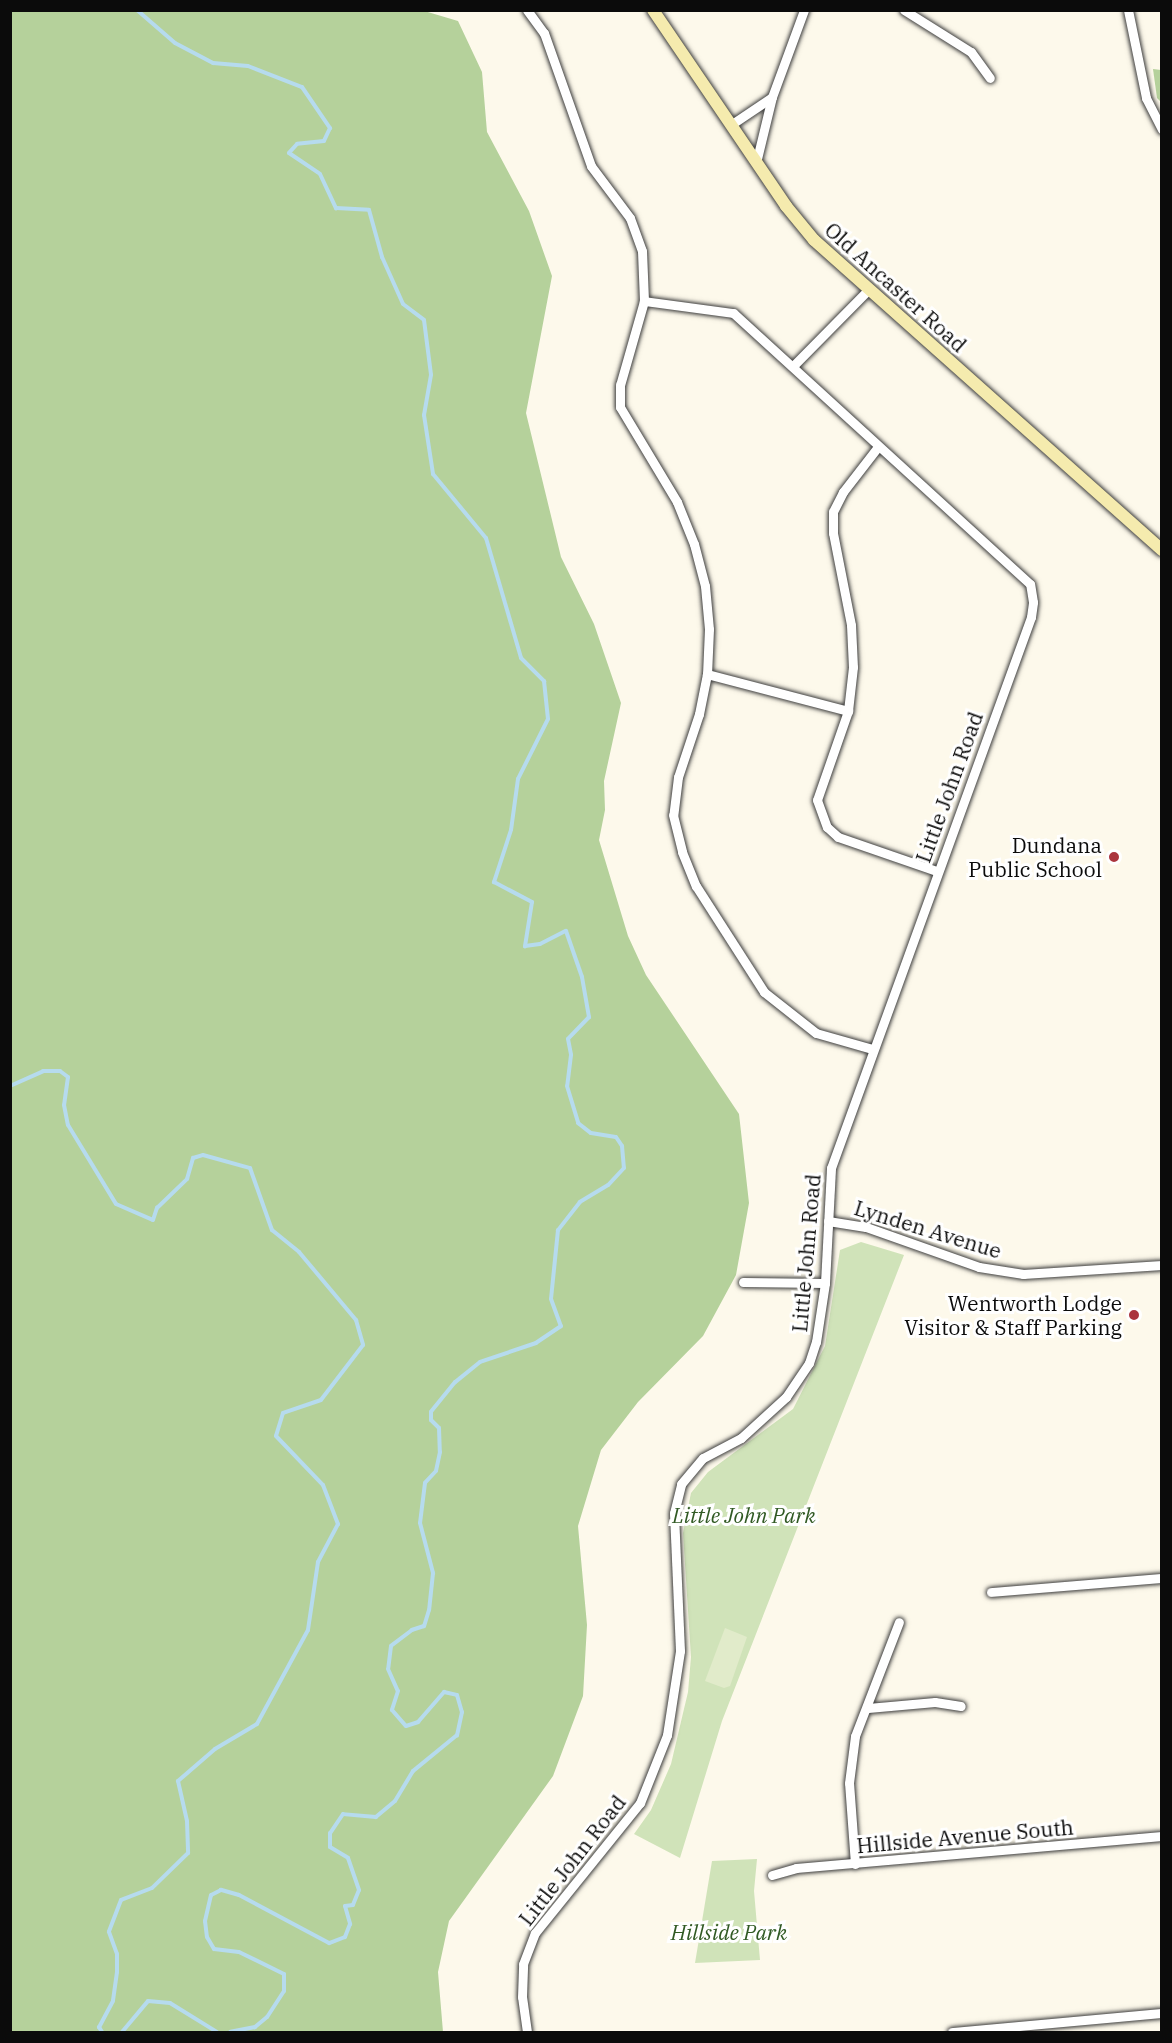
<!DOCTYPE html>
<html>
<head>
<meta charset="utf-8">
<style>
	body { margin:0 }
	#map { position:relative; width:1172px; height:2043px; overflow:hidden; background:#fdf9eb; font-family:"IBM Plex Serif",serif }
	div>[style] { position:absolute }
	.green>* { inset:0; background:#d0e3b9 }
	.forest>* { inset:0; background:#b5d19b }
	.pitch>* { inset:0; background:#e1ebca }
	.stream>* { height:4px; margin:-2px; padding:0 2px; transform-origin:2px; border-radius:2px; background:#b6dbee }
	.roads { filter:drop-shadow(0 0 2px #3e3e3e) drop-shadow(0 0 2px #3e3e3e) }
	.street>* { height:9px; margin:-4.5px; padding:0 4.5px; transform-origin:4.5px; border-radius:4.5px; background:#fff }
	.secondary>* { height:12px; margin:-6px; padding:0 6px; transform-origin:6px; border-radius:6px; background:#f5ebae }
	.dots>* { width:16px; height:16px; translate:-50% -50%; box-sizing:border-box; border:3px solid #fff; border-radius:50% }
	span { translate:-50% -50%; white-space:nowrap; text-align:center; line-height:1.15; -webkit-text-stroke:6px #fff; paint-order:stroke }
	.street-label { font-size:21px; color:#0b0b0b }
	.poi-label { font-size:21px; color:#0b0b0b }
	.right { translate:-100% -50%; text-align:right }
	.park-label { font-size:21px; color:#315a24; font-style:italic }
	.frame { position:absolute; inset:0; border:12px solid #0b0b0b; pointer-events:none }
</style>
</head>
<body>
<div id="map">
	<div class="green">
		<div style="clip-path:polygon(861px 1242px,904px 1255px,722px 1721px,680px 1858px,634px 1834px,651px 1810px,671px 1764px,688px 1692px,691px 1657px,683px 1533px,691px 1493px,708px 1472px,793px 1409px,825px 1346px,840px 1250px)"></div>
		<div style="clip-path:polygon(757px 1859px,754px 1891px,760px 1960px,695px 1963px,712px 1861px)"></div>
	</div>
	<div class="forest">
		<div style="clip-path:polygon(11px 10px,421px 10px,458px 21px,482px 72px,487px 132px,529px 211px,552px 276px,526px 413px,561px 557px,594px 624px,621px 703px,604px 781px,605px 810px,599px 840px,628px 936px,646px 975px,739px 1114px,749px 1203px,736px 1275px,703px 1336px,638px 1402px,601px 1450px,578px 1526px,587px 1625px,583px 1696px,553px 1776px,449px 1921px,438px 1972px,443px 2032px,11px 2032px)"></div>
		<div style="clip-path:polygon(1153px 69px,1161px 70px,1161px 102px,1157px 98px)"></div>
	</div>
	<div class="pitch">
		<div style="clip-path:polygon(725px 1628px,747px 1637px,730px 1686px,724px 1688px,705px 1681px)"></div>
	</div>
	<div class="stream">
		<div style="left:137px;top:10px;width:50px;rotate:41deg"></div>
		<div style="left:175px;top:43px;width:43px;rotate:27.8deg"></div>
		<div style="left:213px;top:63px;width:35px;rotate:5deg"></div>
		<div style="left:248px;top:66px;width:58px;rotate:21.3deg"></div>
		<div style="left:302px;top:87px;width:50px;rotate:55.7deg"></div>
		<div style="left:330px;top:128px;width:14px;rotate:115deg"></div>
		<div style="left:324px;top:141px;width:27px;rotate:174deg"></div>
		<div style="left:297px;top:144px;width:12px;rotate:132deg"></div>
		<div style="left:289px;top:153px;width:37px;rotate:34deg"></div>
		<div style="left:320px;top:174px;width:38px;rotate:65deg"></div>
		<div style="left:336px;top:208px;width:33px;rotate:3deg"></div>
		<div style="left:369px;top:210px;width:49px;rotate:74.5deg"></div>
		<div style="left:382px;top:257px;width:51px;rotate:65.9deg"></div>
		<div style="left:403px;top:304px;width:26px;rotate:37deg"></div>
		<div style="left:424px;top:320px;width:55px;rotate:82.7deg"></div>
		<div style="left:431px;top:375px;width:41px;rotate:99.9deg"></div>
		<div style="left:424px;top:415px;width:60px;rotate:81.3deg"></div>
		<div style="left:433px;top:474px;width:83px;rotate:50.4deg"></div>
		<div style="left:486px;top:538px;width:125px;rotate:73.7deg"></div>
		<div style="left:521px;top:658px;width:33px;rotate:45deg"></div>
		<div style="left:544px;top:681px;width:38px;rotate:84deg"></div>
		<div style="left:548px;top:719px;width:67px;rotate:116.6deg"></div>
		<div style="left:518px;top:779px;width:51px;rotate:97.8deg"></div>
		<div style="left:511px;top:830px;width:55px;rotate:108.1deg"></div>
		<div style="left:494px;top:882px;width:43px;rotate:27.8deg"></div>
		<div style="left:532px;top:902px;width:45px;rotate:99deg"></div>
		<div style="left:525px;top:946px;width:15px;rotate:-8deg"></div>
		<div style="left:540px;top:944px;width:29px;rotate:-27deg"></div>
		<div style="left:566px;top:931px;width:49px;rotate:70.8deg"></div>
		<div style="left:582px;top:977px;width:41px;rotate:80.1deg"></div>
		<div style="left:589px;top:1017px;width:30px;rotate:134deg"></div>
		<div style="left:568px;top:1039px;width:16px;rotate:79deg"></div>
		<div style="left:571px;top:1055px;width:31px;rotate:97deg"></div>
		<div style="left:567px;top:1086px;width:39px;rotate:73deg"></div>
		<div style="left:578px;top:1123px;width:16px;rotate:38deg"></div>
		<div style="left:591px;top:1133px;width:25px;rotate:9deg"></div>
		<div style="left:616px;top:1137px;width:11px;rotate:56deg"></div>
		<div style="left:622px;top:1146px;width:22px;rotate:85deg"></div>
		<div style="left:624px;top:1168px;width:23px;rotate:133deg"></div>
		<div style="left:608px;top:1185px;width:33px;rotate:149deg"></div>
		<div style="left:580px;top:1202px;width:36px;rotate:128deg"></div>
		<div style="left:558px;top:1230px;width:69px;rotate:95.8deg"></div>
		<div style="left:551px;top:1299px;width:29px;rotate:70deg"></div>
		<div style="left:561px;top:1326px;width:30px;rotate:146deg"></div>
		<div style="left:536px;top:1343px;width:59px;rotate:161.3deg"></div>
		<div style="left:480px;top:1362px;width:32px;rotate:141deg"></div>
		<div style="left:455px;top:1382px;width:38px;rotate:129deg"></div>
		<div style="left:431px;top:1412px;width:8px;rotate:90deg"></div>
		<div style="left:431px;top:1420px;width:11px;rotate:45deg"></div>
		<div style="left:439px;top:1428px;width:24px;rotate:88deg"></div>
		<div style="left:440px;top:1452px;width:19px;rotate:102deg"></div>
		<div style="left:436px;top:1471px;width:16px;rotate:133deg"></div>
		<div style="left:425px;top:1483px;width:40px;rotate:97.1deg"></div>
		<div style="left:420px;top:1523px;width:52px;rotate:75.4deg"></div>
		<div style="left:433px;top:1573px;width:37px;rotate:96deg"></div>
		<div style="left:429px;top:1610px;width:17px;rotate:107deg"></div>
		<div style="left:424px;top:1626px;width:13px;rotate:162deg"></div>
		<div style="left:412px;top:1630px;width:26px;rotate:143deg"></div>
		<div style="left:391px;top:1646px;width:23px;rotate:97deg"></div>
		<div style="left:388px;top:1669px;width:24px;rotate:66deg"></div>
		<div style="left:398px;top:1691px;width:20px;rotate:108deg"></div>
		<div style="left:392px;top:1710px;width:21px;rotate:49deg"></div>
		<div style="left:406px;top:1726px;width:13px;rotate:-18deg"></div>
		<div style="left:418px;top:1722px;width:40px;rotate:-49deg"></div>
		<div style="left:444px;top:1692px;width:13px;rotate:13deg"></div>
		<div style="left:457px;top:1695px;width:18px;rotate:74deg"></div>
		<div style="left:462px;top:1712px;width:24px;rotate:102deg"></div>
		<div style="left:457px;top:1735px;width:57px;rotate:140.7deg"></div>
		<div style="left:413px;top:1771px;width:35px;rotate:121deg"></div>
		<div style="left:395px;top:1801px;width:25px;rotate:140deg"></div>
		<div style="left:376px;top:1817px;width:33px;rotate:-175deg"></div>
		<div style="left:343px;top:1814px;width:23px;rotate:124deg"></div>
		<div style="left:330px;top:1833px;width:14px;rotate:90deg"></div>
		<div style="left:330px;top:1847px;width:21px;rotate:31deg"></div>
		<div style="left:348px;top:1858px;width:34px;rotate:71deg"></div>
		<div style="left:359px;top:1890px;width:16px;rotate:112deg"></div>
		<div style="left:353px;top:1905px;width:8px;rotate:173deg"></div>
		<div style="left:345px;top:1906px;width:19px;rotate:74deg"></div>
		<div style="left:350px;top:1924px;width:14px;rotate:111deg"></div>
		<div style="left:345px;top:1937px;width:17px;rotate:159deg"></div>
		<div style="left:329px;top:1943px;width:102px;rotate:-151.9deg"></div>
		<div style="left:239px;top:1895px;width:19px;rotate:-164deg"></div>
		<div style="left:221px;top:1890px;width:11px;rotate:153deg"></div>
		<div style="left:211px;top:1895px;width:27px;rotate:103deg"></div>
		<div style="left:205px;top:1921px;width:16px;rotate:83deg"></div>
		<div style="left:207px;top:1937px;width:14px;rotate:60deg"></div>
		<div style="left:214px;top:1949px;width:25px;rotate:7deg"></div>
		<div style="left:239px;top:1952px;width:50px;rotate:26.1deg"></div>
		<div style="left:284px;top:1974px;width:17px;rotate:90deg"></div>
		<div style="left:284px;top:1991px;width:31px;rotate:123deg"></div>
		<div style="left:267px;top:2017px;width:16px;rotate:140deg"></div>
		<div style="left:255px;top:2027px;width:25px;rotate:169deg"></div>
		<div style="left:10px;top:1086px;width:36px;rotate:-24deg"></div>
		<div style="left:43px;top:1071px;width:17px"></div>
		<div style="left:60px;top:1071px;width:10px;rotate:37deg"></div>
		<div style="left:68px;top:1077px;width:28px;rotate:98deg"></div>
		<div style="left:64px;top:1105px;width:20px;rotate:79deg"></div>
		<div style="left:68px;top:1125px;width:92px;rotate:58.7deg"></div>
		<div style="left:116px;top:1204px;width:40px;rotate:23.4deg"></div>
		<div style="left:153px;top:1220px;width:13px;rotate:-72deg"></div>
		<div style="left:157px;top:1208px;width:42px;rotate:-44deg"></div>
		<div style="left:187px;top:1179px;width:22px;rotate:-74deg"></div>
		<div style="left:193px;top:1158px;width:10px;rotate:-17deg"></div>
		<div style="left:203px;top:1155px;width:49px;rotate:15.5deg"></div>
		<div style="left:250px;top:1168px;width:66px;rotate:70.5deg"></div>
		<div style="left:272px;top:1230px;width:35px;rotate:39deg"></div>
		<div style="left:299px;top:1252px;width:89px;rotate:50deg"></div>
		<div style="left:356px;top:1320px;width:26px;rotate:74deg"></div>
		<div style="left:363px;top:1345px;width:69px;rotate:127.4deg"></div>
		<div style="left:321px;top:1400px;width:40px;rotate:161.1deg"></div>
		<div style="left:283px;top:1413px;width:24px;rotate:107deg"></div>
		<div style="left:276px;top:1436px;width:68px;rotate:46.2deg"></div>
		<div style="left:323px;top:1485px;width:42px;rotate:69deg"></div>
		<div style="left:338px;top:1524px;width:43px;rotate:117.8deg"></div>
		<div style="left:318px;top:1562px;width:69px;rotate:98.4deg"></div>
		<div style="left:308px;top:1630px;width:107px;rotate:118.5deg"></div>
		<div style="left:257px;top:1724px;width:49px;rotate:149.2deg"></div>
		<div style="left:215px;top:1749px;width:49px;rotate:139.1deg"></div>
		<div style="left:178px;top:1781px;width:41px;rotate:77.3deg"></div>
		<div style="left:187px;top:1821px;width:32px;rotate:88deg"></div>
		<div style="left:188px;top:1853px;width:50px;rotate:135.8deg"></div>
		<div style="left:152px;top:1888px;width:33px;rotate:159deg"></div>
		<div style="left:121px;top:1900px;width:34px;rotate:111deg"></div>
		<div style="left:109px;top:1932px;width:23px;rotate:70deg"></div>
		<div style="left:117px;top:1954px;width:18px;rotate:90deg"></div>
		<div style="left:117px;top:1972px;width:29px;rotate:98deg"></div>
		<div style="left:113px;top:2001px;width:30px;rotate:118deg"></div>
		<div style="left:99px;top:2027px;width:6px;rotate:59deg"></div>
		<div style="left:122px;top:2032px;width:40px;rotate:-50deg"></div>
		<div style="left:148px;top:2001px;width:22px;rotate:5deg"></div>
		<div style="left:170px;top:2003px;width:55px;rotate:31.7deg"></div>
	</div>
	<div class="roads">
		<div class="street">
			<div style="left:527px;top:10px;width:29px;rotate:54deg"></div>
			<div style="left:544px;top:33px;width:141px;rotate:70.5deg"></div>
			<div style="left:591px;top:166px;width:65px;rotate:53.1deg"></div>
			<div style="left:630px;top:218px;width:35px;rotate:70deg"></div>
			<div style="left:642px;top:251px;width:50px;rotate:87.7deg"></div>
			<div style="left:644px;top:301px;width:87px;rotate:105.9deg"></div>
			<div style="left:620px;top:385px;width:22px;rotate:90deg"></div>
			<div style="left:620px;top:407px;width:111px;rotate:59deg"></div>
			<div style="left:677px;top:502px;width:45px;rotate:68deg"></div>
			<div style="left:694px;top:544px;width:43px;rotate:75.3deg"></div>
			<div style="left:705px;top:586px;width:43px;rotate:84.7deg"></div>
			<div style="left:709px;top:629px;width:45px;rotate:92.5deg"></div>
			<div style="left:707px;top:674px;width:41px;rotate:101.3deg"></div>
			<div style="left:699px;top:714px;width:66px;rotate:108.4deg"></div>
			<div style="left:678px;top:777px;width:38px;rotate:97deg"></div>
			<div style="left:673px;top:815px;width:38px;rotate:76deg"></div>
			<div style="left:682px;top:852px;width:37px;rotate:68deg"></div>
			<div style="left:696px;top:886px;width:126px;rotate:57.3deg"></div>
			<div style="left:764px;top:992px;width:66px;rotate:38.3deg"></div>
			<div style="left:816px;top:1033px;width:58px;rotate:15.9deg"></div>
			<div style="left:904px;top:10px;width:79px;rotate:32.1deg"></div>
			<div style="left:971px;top:52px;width:32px;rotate:54deg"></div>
			<div style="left:1128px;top:10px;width:90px;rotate:78.4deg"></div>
			<div style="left:1146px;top:98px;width:35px;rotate:63deg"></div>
			<div style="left:732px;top:124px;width:48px;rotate:-34deg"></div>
			<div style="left:756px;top:163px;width:68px;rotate:-76.4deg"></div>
			<div style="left:772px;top:97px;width:93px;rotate:-69.8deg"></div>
			<div style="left:794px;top:365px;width:105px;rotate:-45.4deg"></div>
			<div style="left:877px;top:448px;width:56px;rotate:127.7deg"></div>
			<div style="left:843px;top:492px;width:22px;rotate:117deg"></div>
			<div style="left:833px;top:512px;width:21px;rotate:90deg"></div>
			<div style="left:833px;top:533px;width:94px;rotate:78.9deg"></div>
			<div style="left:851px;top:625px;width:42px;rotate:87.3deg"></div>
			<div style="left:853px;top:667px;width:44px;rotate:96.5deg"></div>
			<div style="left:848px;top:711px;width:94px;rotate:109.2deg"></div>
			<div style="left:817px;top:800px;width:29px;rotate:70deg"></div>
			<div style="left:827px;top:827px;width:15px;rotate:42deg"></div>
			<div style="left:838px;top:837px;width:105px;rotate:19deg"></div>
			<div style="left:707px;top:674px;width:146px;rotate:14.7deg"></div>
			<div style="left:828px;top:1221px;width:38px;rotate:9deg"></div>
			<div style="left:866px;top:1227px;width:120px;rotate:19.5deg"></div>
			<div style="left:979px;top:1267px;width:45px;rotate:9deg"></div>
			<div style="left:1023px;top:1274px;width:139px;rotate:-3.7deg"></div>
			<div style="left:743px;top:1282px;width:82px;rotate:0.7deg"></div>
			<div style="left:991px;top:1592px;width:172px;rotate:-4.7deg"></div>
			<div style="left:868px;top:1708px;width:67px;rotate:-5.1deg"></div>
			<div style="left:935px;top:1702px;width:26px;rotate:9deg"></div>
			<div style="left:855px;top:1864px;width:81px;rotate:-94.2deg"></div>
			<div style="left:849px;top:1783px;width:47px;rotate:-82.7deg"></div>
			<div style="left:855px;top:1736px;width:122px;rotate:-68.9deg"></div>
			<div style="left:772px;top:1875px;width:25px;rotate:-16deg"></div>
			<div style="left:796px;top:1868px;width:367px;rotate:-5deg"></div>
			<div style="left:527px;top:2032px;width:35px;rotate:-98deg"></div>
			<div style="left:522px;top:1997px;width:33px;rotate:-88deg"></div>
			<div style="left:523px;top:1964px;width:33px;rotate:-69deg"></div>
			<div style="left:535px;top:1933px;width:167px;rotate:-51.1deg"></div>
			<div style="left:640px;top:1803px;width:73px;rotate:-68.3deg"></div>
			<div style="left:667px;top:1735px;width:85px;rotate:-81.2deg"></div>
			<div style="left:680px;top:1651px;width:138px;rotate:-92.5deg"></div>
			<div style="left:674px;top:1513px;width:30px;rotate:-76deg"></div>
			<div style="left:681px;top:1484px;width:34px;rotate:-50deg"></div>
			<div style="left:703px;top:1458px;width:43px;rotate:-27.8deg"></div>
			<div style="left:741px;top:1438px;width:61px;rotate:-42.3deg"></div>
			<div style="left:786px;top:1397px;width:41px;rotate:-55.9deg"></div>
			<div style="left:809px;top:1363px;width:22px;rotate:-72deg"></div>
			<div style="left:816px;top:1342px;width:60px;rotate:-81.3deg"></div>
			<div style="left:825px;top:1283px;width:115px;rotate:-87deg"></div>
			<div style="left:831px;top:1168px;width:586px;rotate:-70.05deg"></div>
			<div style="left:1031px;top:617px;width:15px;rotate:-82deg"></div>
			<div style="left:1033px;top:602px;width:18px;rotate:-99deg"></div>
			<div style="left:1030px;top:584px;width:402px;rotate:-137.6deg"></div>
			<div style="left:733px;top:313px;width:90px;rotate:-172.3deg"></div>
			<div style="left:952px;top:2032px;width:211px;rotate:-5.2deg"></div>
		</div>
		<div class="secondary">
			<div style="left:653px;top:10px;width:237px;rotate:55.8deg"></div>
			<div style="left:786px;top:206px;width:44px;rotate:50.5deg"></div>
			<div style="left:814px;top:240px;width:466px;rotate:41.7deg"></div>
		</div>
	</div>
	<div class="dots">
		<div style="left:1114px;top:857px;background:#aa343d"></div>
		<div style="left:1134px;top:1315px;background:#aa343d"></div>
	</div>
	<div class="street-label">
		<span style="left:896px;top:287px;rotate:42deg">Old Ancaster Road</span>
		<span style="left:949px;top:787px;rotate:-70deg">Little John Road</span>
		<span style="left:928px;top:1229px;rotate:17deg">Lynden Avenue</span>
		<span style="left:806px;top:1253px;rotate:-85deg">Little John Road</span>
		<span style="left:965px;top:1836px;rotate:-5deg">Hillside Avenue South</span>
		<span style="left:572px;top:1860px;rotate:-52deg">Little John Road</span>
	</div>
	<div class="poi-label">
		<span class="right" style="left:1102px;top:857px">Dundana<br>Public School</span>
		<span class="right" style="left:1122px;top:1315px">Wentworth Lodge<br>Visitor &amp; Staff Parking</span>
	</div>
	<div class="park-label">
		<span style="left:744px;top:1515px">Little John Park</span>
		<span style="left:729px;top:1932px">Hillside Park</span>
	</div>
	<div class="frame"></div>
</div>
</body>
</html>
